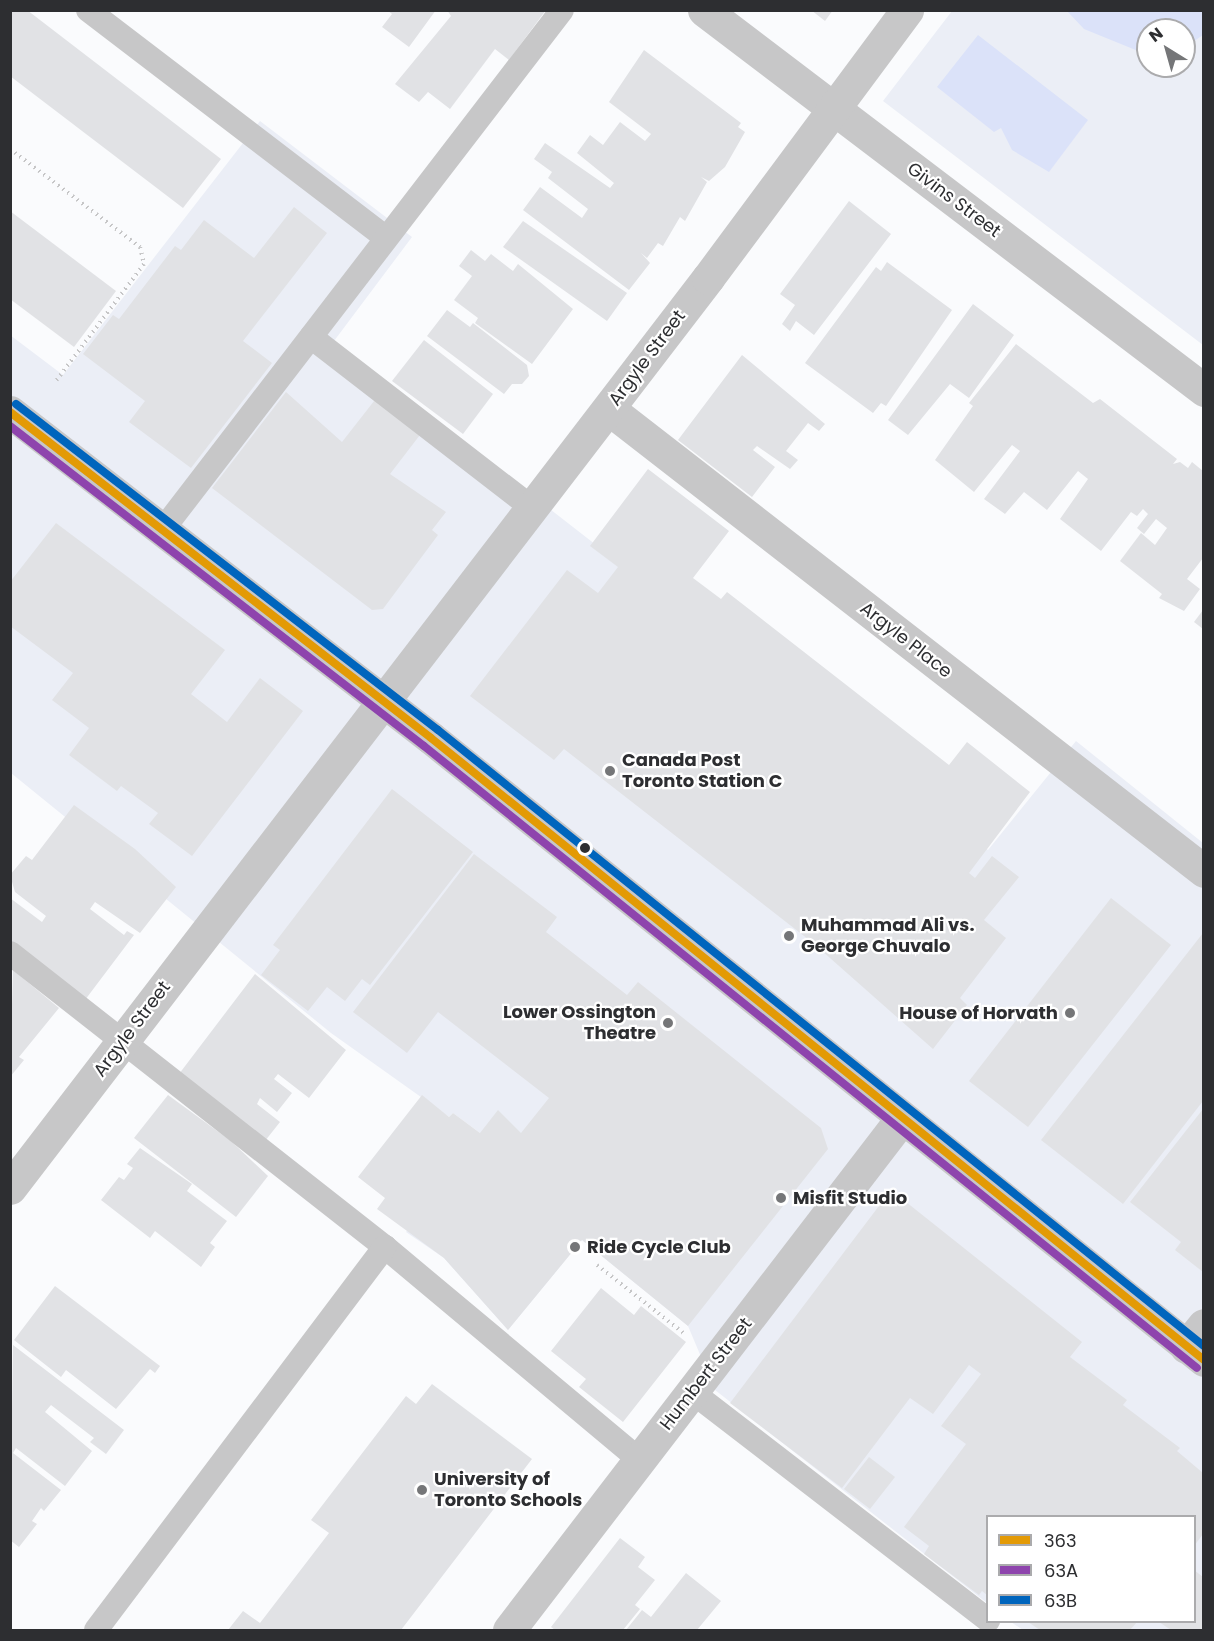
<!DOCTYPE html>
<html>
<head>
<meta charset="utf-8">
<style>
	body { margin:0 }
	#map { position:relative; width:1214px; height:1641px; overflow:hidden; background:#fafbfd; font-family:Poppins,sans-serif }
	div>[style] { position:absolute }
	.built>* { inset:0; background:#ebeef6 }
	.green>* { inset:0; background:#dbe2f9 }
	.building>* { inset:0; background:#e1e2e5 }
	.path>* { height:4px; margin-top:-2px; transform-origin:0; background:repeating-linear-gradient(90deg,#c6c6c7 0 1.5px,transparent 0 6px) }
	.service>* { height:24px; margin:-12px; padding:0 12px; transform-origin:12px; border-radius:12px; background:#c7c7c8 }
	.minor>* { height:33px; margin:-16.5px; padding:0 16.5px; transform-origin:16.5px; border-radius:16.5px; background:#c7c7c8 }
	.tertiary>* { height:33px; margin:-16.5px; padding:0 16.5px; transform-origin:16.5px; border-radius:16.5px; background:#c7c7c8 }
	.bus-1>* { height:8px; margin:-4px; padding:0 4px; transform-origin:4px; border-radius:4px; background:#e39a05 }
	.bus-2>* { height:8px; margin:-4px; padding:0 4px; transform-origin:4px; border-radius:4px; background:#8e44ad }
	.bus-3>* { height:8px; margin:-4px; padding:0 4px; transform-origin:4px; border-radius:4px; background:#0065bd }
	.dots>* { width:16px; height:16px; translate:-50% -50%; box-sizing:border-box; border:3px solid #fff; border-radius:50% }
	span { translate:-50% -50%; white-space:nowrap; text-align:center; line-height:1.15; -webkit-text-stroke:4.5px #fff; paint-order:stroke }
	.street-label { font-size:18px; color:#2d2e31 }
	.poi-label { font-size:18px; color:#2d2e31; font-weight:700 }
	.left { translate:0 -50%; text-align:left }
	.right { translate:-100% -50%; text-align:right }
	.frame { position:absolute; inset:0; border:12px solid #2d2e31; pointer-events:none }
	.legend { position:absolute; left:986px; top:1515px; width:210px; height:108px; box-sizing:border-box; background:#fff; border:2px solid #ababad; margin:0; padding:8px 10px; list-style:none; font-size:18px; color:#2d2e31 }
	.legend li { display:flex; align-items:center; gap:12px; height:30px }
	.legend b { width:30px; border:2px solid #ababad }
	.north { position:absolute; left:1136px; top:18px; width:60px; height:60px; box-sizing:border-box; background:#fff; border:2px solid #ababad; border-radius:50%; rotate:323deg; font-size:16px; font-weight:700; line-height:24px; text-align:center; color:#2d2e31 }
	.north::after { content:''; display:block; margin:auto; width:21px; height:27px; background:#757678; clip-path:polygon(50% 0,100% 100%,50% 72%,0 100%) }
</style>
</head>
<body>
<div id="map">
	<div class="built">
		<div style="clip-path:polygon(evenodd,952px 11px,1203px 11px,1203px 345px,883px 101px,952px 11px,1148px 30px,1184px 30px,1184px 66px,1148px 66px,1148px 30px)"></div>
		<div style="clip-path:polygon(260px 121px,412px 237px,334px 341px,988px 850px,1076px 741px,1203px 843px,1203px 1630px,1023px 1630px,1011px 1622px,1194px 1622px,1194px 1516px,988px 1516px,987px 1603px,715px 1390px,688px 1326px,582px 1240px,508px 1330px,444px 1258px,406px 1232px,480px 1133px,453px 1113px,449px 1117px,331px 1033px,11px 773px,10px 335px,63px 375px)"></div>
	</div>
	<div class="green">
		<div style="clip-path:polygon(1067px 11px,1203px 11px,1203px 35px,1184px 48px,1184px 30px,1148px 30px,1148px 55px,1084px 29px)"></div>
		<div style="clip-path:polygon(978px 35px,1088px 120px,1049px 172px,1012px 150px,1001px 128px,994px 132px,937px 87px)"></div>
	</div>
	<div class="building">
		<div style="clip-path:polygon(10px 10px,27px 10px,221px 159px,183px 208px,10px 76px)"></div>
		<div style="clip-path:polygon(387px 10px,436px 10px,409px 47px,382px 27px,392px 14px)"></div>
		<div style="clip-path:polygon(447px 10px,546px 10px,509px 60px,495px 49px,450px 109px,428px 92px,419px 102px,395px 84px,451px 16px)"></div>
		<div style="clip-path:polygon(811px 10px,833px 10px,825px 21px)"></div>
		<div style="clip-path:polygon(644px 50px,741px 123px,738px 127px,745px 132px,725px 167px,709px 181px,701px 177px,707px 182px,685px 221px,680px 217px,663px 246px,658px 243px,647px 258px,641px 253px,650px 263px,629px 290px,523px 210px,540px 187px,582px 218px,588px 209px,548px 178px,552px 172px,534px 159px,545px 143px,610px 188px,614px 183px,577px 153px,590px 135px,603px 145px,620px 122px,645px 141px,651px 134px,609px 102px)"></div>
		<div style="clip-path:polygon(849px 201px,891px 234px,814px 335px,796px 321px,790px 331px,782px 324px,795px 305px,780px 294px)"></div>
		<div style="clip-path:polygon(294px 207px,327px 233px,243px 341px,272px 363px,191px 468px,129px 422px,145px 401px,83px 354px,113px 315px,119px 319px,175px 246px,181px 250px,204px 220px,254px 258px)"></div>
		<div style="clip-path:polygon(10px 211px,116px 291px,74px 347px,10px 299px)"></div>
		<div style="clip-path:polygon(523px 221px,627px 293px,607px 321px,503px 247px)"></div>
		<div style="clip-path:polygon(471px 250px,485px 261px,491px 254px,513px 271px,518px 264px,573px 309px,532px 364px,475px 323px,478px 318px,454px 300px,472px 276px,459px 266px)"></div>
		<div style="clip-path:polygon(887px 262px,952px 310px,886px 406px,881px 403px,873px 413px,805px 363px,876px 267px,881px 271px)"></div>
		<div style="clip-path:polygon(973px 304px,1014px 335px,969px 398px,950px 384px,908px 435px,888px 420px)"></div>
		<div style="clip-path:polygon(447px 310px,470px 327px,473px 323px,527px 365px,529px 376px,522px 384px,512px 384px,504px 394px,427px 336px)"></div>
		<div style="clip-path:polygon(424px 340px,493px 394px,463px 434px,392px 381px)"></div>
		<div style="clip-path:polygon(1016px 344px,1093px 403px,1100px 399px,1177px 459px,1173px 464px,1180px 462px,1188px 468px,1192px 462px,1203px 471px,1203px 558px,1187px 579px,1200px 589px,1184px 611px,1159px 598px,1162px 594px,1120px 561px,1141px 533px,1155px 545px,1167px 528px,1156px 519px,1144px 534px,1137px 528px,1148px 514px,1143px 509px,1137px 516px,1131px 512px,1101px 551px,1060px 519px,1088px 479px,1078px 471px,1047px 510px,1024px 492px,1005px 514px,984px 499px,1020px 451px,1012px 445px,974px 492px,935px 460px,973px 406px,969px 403px)"></div>
		<div style="clip-path:polygon(742px 355px,825px 424px,819px 431px,808px 423px,786px 451px,798px 460px,790px 469px,757px 446px,753px 450px,775px 467px,752px 497px,678px 440px)"></div>
		<div style="clip-path:polygon(286px 392px,342px 442px,378px 396px,423px 431px,390px 474px,446px 512px,432px 530px,438px 535px,383px 609px,372px 610px,212px 488px)"></div>
		<div style="clip-path:polygon(648px 469px,729px 531px,693px 578px,721px 599px,727px 592px,949px 765px,967px 742px,1030px 792px,969px 873px,975px 878px,992px 856px,1019px 877px,984px 920px,1006px 938px,960px 998px,967px 1005px,933px 1049px,813px 943px,564px 749px,554px 760px,470px 696px,567px 570px,598px 593px,618px 567px,590px 546px)"></div>
		<div style="clip-path:polygon(56px 523px,225px 650px,191px 694px,227px 722px,260px 678px,303px 711px,192px 856px,149px 824px,158px 813px,121px 786px,117px 791px,69px 755px,89px 728px,52px 700px,73px 673px,10px 626px,10px 582px)"></div>
		<div style="clip-path:polygon(1203px 610px,1203px 629px,1194px 622px)"></div>
		<div style="clip-path:polygon(392px 789px,473px 852px,370px 985px,362px 979px,345px 1001px,327px 987px,308px 1011px,261px 975px,280px 950px,273px 945px)"></div>
		<div style="clip-path:polygon(74px 805px,135px 849px,176px 887px,140px 933px,95px 902px,90px 909px,124px 935px,127px 931px,134px 935px,85px 1000px,10px 945px,10px 898px,42px 922px,46px 916px,15px 892px,10px 875px,26px 856px,32px 860px)"></div>
		<div style="clip-path:polygon(474px 854px,557px 917px,546px 932px,627px 995px,638px 982px,821px 1128px,828px 1149px,688px 1326px,582px 1240px,508px 1330px,444px 1258px,377px 1209px,385px 1198px,358px 1177px,422px 1095px,449px 1117px,453px 1113px,480px 1133px,498px 1110px,521px 1133px,549px 1098px,438px 1012px,407px 1053px,353px 1012px)"></div>
		<div style="clip-path:polygon(1111px 898px,1171px 945px,1028px 1127px,969px 1081px)"></div>
		<div style="clip-path:polygon(1203px 933px,1203px 1101px,1123px 1204px,1041px 1140px)"></div>
		<div style="clip-path:polygon(13px 970px,59px 1008px,19px 1057px,24px 1060px,10px 1077px)"></div>
		<div style="clip-path:polygon(255px 974px,346px 1050px,309px 1098px,278px 1074px,274px 1079px,292px 1093px,277px 1112px,260px 1098px,257px 1104px,280px 1122px,265px 1141px,179px 1074px)"></div>
		<div style="clip-path:polygon(168px 1095px,231px 1141px,268px 1176px,236px 1217px,134px 1138px)"></div>
		<div style="clip-path:polygon(1203px 1109px,1203px 1272px,1175px 1250px,1181px 1242px,1130px 1202px)"></div>
		<div style="clip-path:polygon(140px 1148px,192px 1184px,187px 1191px,227px 1221px,210px 1243px,215px 1247px,201px 1267px,155px 1231px,150px 1238px,101px 1200px,119px 1177px,124px 1180px,133px 1168px,127px 1164px)"></div>
		<div style="clip-path:polygon(891px 1190px,1082px 1342px,1070px 1357px,1127px 1400px,1123px 1405px,1180px 1448px,1177px 1451px,1203px 1473px,1203px 1534px,1194px 1546px,1194px 1516px,987px 1516px,987px 1595px,982px 1591px,979px 1595px,924px 1554px,929px 1546px,904px 1527px,966px 1444px,941px 1426px,981px 1374px,969px 1365px,933px 1414px,910px 1398px,842px 1488px,730px 1403px)"></div>
		<div style="clip-path:polygon(55px 1286px,160px 1366px,155px 1373px,150px 1369px,116px 1409px,66px 1370px,61px 1377px,14px 1340px)"></div>
		<div style="clip-path:polygon(601px 1288px,634px 1315px,641px 1306px,686px 1342px,623px 1422px,579px 1387px,586px 1379px,551px 1351px)"></div>
		<div style="clip-path:polygon(13px 1345px,124px 1430px,106px 1454px,90px 1442px,94px 1438px,51px 1405px,45px 1412px,92px 1451px,65px 1486px,16px 1448px,13px 1453px,61px 1490px,44px 1511px,41px 1508px,32px 1521px,37px 1524px,19px 1547px,10px 1540px)"></div>
		<div style="clip-path:polygon(432px 1384px,532px 1459px,401px 1630px,228px 1630px,243px 1611px,260px 1623px,329px 1533px,311px 1520px,406px 1396px,416px 1404px)"></div>
		<div style="clip-path:polygon(869px 1457px,895px 1477px,870px 1509px,844px 1489px)"></div>
		<div style="clip-path:polygon(620px 1538px,645px 1557px,638px 1567px,655px 1580px,635px 1605px,640px 1609px,623px 1630px,555px 1630px,551px 1627px)"></div>
		<div style="clip-path:polygon(1194px 1570px,1203px 1577px,1203px 1630px,1171px 1630px,1159px 1622px,1194px 1622px)"></div>
		<div style="clip-path:polygon(686px 1573px,721px 1601px,697px 1630px,626px 1630px,642px 1610px,651px 1617px)"></div>
		<div style="clip-path:polygon(1028px 1622px,1137px 1622px,1130px 1630px,1040px 1630px)"></div>
	</div>
	<div class="path">
		<div style="left:10px;top:149px;width:163px;rotate:37deg"></div>
		<div style="left:140px;top:247px;width:17px;rotate:77deg"></div>
		<div style="left:144px;top:264px;width:148px;rotate:127deg"></div>
		<div style="left:597px;top:1265px;width:113px;rotate:38.2deg"></div>
	</div>
	<div class="service">
		<div style="left:88px;top:10px;width:375px;rotate:37.4deg"></div>
		<div style="left:311px;top:337px;width:279px;rotate:37.7deg"></div>
		<div style="left:164px;top:528px;width:653px;rotate:-52.46deg"></div>
		<div style="left:10px;top:953px;width:477px;rotate:38.1deg"></div>
		<div style="left:385px;top:1247px;width:332px;rotate:39.9deg"></div>
		<div style="left:692px;top:1392px;width:374px;rotate:37.6deg"></div>
		<div style="left:96px;top:1630px;width:480px;rotate:-53deg"></div>
	</div>
	<div class="minor">
		<div style="left:704px;top:10px;width:628px;rotate:37.23deg"></div>
		<div style="left:609px;top:409px;width:753px;rotate:37.83deg"></div>
		<div style="left:10px;top:1188px;width:1147px;rotate:-52.51deg"></div>
		<div style="left:708px;top:278px;width:334px;rotate:-53.4deg"></div>
		<div style="left:1186px;top:1347px;width:28px;rotate:-51deg"></div>
		<div style="left:509px;top:1630px;width:645px;rotate:-52.49deg"></div>
	</div>
	<div class="tertiary">
		<div style="left:10px;top:412px;width:532px;rotate:37.75deg"></div>
		<div style="left:431px;top:738px;width:992px;rotate:38.82deg"></div>
	</div>
	<div class="bus-1">
		<div style="left:10px;top:412px;width:532px;rotate:37.75deg"></div>
		<div style="left:431px;top:738px;width:992px;rotate:38.82deg"></div>
	</div>
	<div class="bus-2">
		<div style="left:10px;top:426px;width:523px;rotate:37.7deg"></div>
		<div style="left:424px;top:746px;width:992px;rotate:38.82deg"></div>
	</div>
	<div class="bus-3">
		<div style="left:16px;top:404px;width:533px;rotate:37.69deg"></div>
		<div style="left:438px;top:730px;width:983px;rotate:38.81deg"></div>
	</div>
	<div class="dots">
		<div style="left:610px;top:771px;background:#757678"></div>
		<div style="left:585px;top:848px;background:#2d2e31"></div>
		<div style="left:789px;top:936px;background:#757678"></div>
		<div style="left:1070px;top:1013px;background:#757678"></div>
		<div style="left:668px;top:1023px;background:#757678"></div>
		<div style="left:781px;top:1198px;background:#757678"></div>
		<div style="left:575px;top:1247px;background:#757678"></div>
		<div style="left:422px;top:1490px;background:#757678"></div>
	</div>
	<div class="street-label">
		<span style="left:954px;top:200px;rotate:37deg">Givins Street</span>
		<span style="left:647px;top:358px;rotate:-53deg">Argyle Street</span>
		<span style="left:906px;top:640px;rotate:38deg">Argyle Place</span>
		<span style="left:132px;top:1029px;rotate:-53deg">Argyle Street</span>
		<span style="left:706px;top:1374px;rotate:-52deg">Humbert Street</span>
	</div>
	<div class="poi-label">
		<span class="left" style="left:622px;top:771px">Canada Post<br>Toronto Station C</span>
		<span class="left" style="left:801px;top:936px">Muhammad Ali vs.<br>George Chuvalo</span>
		<span class="right" style="left:656px;top:1023px">Lower Ossington<br>Theatre</span>
		<span class="right" style="left:1058px;top:1013px">House of Horvath</span>
		<span class="left" style="left:793px;top:1198px">Misfit Studio</span>
		<span class="left" style="left:587px;top:1247px">Ride Cycle Club</span>
		<span class="left" style="left:434px;top:1490px">University of<br>Toronto Schools</span>
	</div>
	<div class="frame"></div>
	<ul class="legend">
	<li><b style="height:8px;background:#e39a05"></b>363</li>
	<li><b style="height:8px;background:#8e44ad"></b>63A</li>
	<li><b style="height:8px;background:#0065bd"></b>63B</li>
	</ul>
	<div class="north">N</div>
</div>
</body>
</html>
